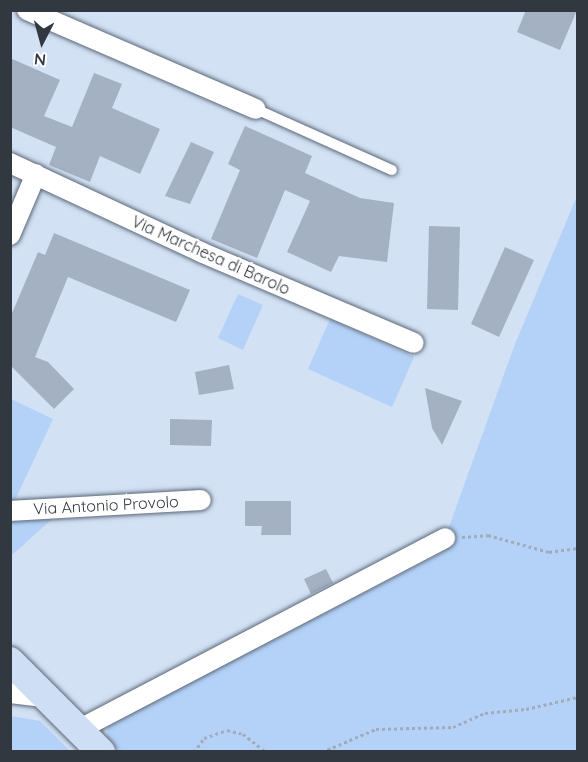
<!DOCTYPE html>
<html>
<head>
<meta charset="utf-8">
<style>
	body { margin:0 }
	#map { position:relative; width:588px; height:762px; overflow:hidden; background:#d2e1f4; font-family:Quicksand,sans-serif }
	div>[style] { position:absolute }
	.green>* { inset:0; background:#b4d2f8 }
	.building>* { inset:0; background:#a3b1c3 }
	.path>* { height:3px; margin-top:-1.5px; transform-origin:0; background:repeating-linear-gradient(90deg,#a0acbb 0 3px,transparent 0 6px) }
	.roads { filter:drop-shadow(0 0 2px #5b6778) drop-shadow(0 0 2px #5b6778) }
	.lane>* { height:10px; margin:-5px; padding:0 5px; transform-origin:5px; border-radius:5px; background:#fff }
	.street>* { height:20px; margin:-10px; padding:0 10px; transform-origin:10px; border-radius:10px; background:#fff }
	.secondary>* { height:28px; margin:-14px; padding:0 14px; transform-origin:14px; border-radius:14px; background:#cedff5 }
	span { translate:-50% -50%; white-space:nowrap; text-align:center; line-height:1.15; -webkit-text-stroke:4.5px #fff; paint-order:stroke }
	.street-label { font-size:16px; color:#32383f }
	.frame { position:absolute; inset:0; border:12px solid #32383f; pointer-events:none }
	.north { position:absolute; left:12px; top:12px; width:60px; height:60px; -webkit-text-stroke:4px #fff; paint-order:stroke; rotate:186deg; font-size:16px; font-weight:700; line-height:24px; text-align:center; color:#32383f }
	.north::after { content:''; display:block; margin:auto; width:21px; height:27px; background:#32383f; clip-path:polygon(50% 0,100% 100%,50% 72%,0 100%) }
</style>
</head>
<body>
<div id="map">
	<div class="green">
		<div style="clip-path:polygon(577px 196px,577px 751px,121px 752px,107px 739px,108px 725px,447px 550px,445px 538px,515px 344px)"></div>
		<div style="clip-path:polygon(238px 294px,263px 305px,243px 350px,218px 338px)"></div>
		<div style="clip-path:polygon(330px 319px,414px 357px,392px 407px,308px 369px)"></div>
		<div style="clip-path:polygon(11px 399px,53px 419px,15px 500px,10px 498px)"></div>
		<div style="clip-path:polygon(52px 519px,11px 556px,11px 521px)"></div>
		<div style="clip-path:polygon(11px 716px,40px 721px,70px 751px,11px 751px)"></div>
	</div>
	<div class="building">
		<div style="clip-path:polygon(526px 10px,577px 10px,560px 50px,517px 32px)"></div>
		<div style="clip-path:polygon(10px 58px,60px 80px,44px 116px,72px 127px,94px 73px,122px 84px,112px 108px,160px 129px,140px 174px,100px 156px,90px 182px,49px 165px,56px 147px,10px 127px)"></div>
		<div style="clip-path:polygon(245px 126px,312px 156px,305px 173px,360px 198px,394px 203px,387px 262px,339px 256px,331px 272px,287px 252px,310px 201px,285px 190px,257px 258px,211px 239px,240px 170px,228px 164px)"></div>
		<div style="clip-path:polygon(191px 142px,214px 152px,190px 204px,165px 196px)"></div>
		<div style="clip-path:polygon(429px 226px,460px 227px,458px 310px,427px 309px)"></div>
		<div style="clip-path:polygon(54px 233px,190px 290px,176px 322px,68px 277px,35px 357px,48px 362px,74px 389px,54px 409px,10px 365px,10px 318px,38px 252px,45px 255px)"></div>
		<div style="clip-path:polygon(505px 247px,534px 260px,499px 337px,471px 324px)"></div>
		<div style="clip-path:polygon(229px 365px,234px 389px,199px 395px,195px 372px)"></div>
		<div style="clip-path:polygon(425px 388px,462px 401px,442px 445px,432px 428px)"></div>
		<div style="clip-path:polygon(170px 419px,212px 420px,211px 446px,170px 445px)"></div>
		<div style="clip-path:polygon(245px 501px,291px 501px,291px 535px,261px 535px,262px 526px,245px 526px)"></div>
		<div style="clip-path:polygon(326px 569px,333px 583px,311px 594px,304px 579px)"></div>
	</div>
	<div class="path">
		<div style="left:462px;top:537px;width:26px;rotate:-4deg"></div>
		<div style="left:488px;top:535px;width:63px;rotate:15.6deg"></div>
		<div style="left:549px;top:552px;width:29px;rotate:-8deg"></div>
		<div style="left:194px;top:752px;width:17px;rotate:-54deg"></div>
		<div style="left:204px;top:738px;width:24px;rotate:-19deg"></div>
		<div style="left:227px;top:730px;width:16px;rotate:14deg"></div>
		<div style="left:243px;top:734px;width:29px;rotate:38deg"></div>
		<div style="left:322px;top:752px;width:59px;rotate:-23.1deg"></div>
		<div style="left:376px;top:729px;width:77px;rotate:-1.5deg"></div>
		<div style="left:453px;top:727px;width:35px;rotate:-24deg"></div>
		<div style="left:485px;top:713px;width:41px;rotate:-5.6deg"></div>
		<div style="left:526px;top:709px;width:53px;rotate:-13deg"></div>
	</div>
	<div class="roads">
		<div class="lane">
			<div style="left:256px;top:109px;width:149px;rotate:24.2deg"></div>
		</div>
		<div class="street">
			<div style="left:27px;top:10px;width:249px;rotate:23.4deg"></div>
			<div style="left:10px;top:163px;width:213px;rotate:25deg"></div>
			<div style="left:203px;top:253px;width:229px;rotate:23.1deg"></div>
			<div style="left:10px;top:235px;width:66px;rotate:-66.9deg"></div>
			<div style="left:10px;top:511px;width:191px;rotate:-3.3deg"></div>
			<div style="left:10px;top:693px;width:38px;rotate:7deg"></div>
			<div style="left:80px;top:729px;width:412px;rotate:-27.6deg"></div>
		</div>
		<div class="secondary">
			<div style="left:10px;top:661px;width:129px;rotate:45deg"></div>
		</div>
	</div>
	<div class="street-label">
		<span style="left:211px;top:255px;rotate:24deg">Via Marchesa di Barolo</span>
		<span style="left:106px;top:505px;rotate:-3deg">Via Antonio Provolo</span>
	</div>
	<div class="frame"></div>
	<div class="north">N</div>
</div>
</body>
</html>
